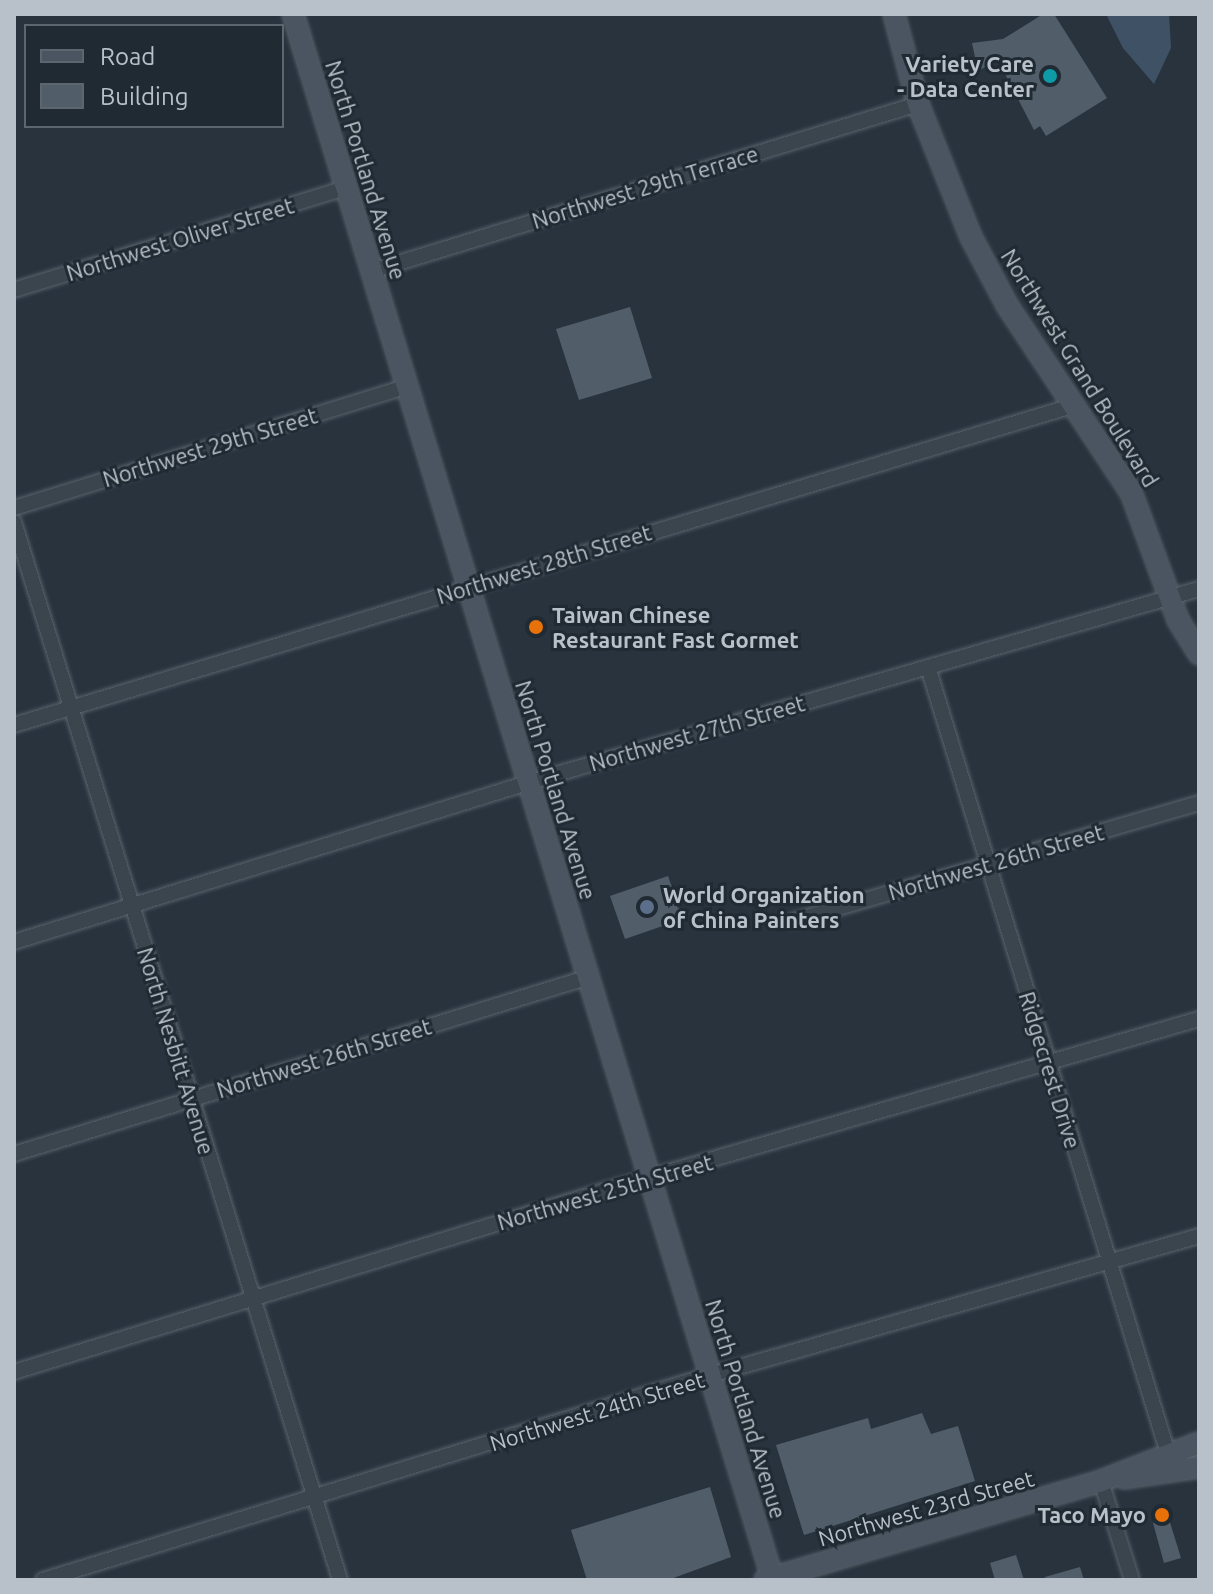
<!DOCTYPE html>
<html>
<head>
<meta charset="utf-8">
<style>
	body { margin:0 }
	#map { position:relative; width:1213px; height:1594px; overflow:hidden; background:#28333e; font-family:Ubuntu,sans-serif }
	div>[style] { position:absolute }
	.water>* { inset:0; background:#3f5265 }
	.building>* { inset:0; background:#515e69 }
	.roads { filter:drop-shadow(0 0 2px #59636c) drop-shadow(0 0 2px #59636c) }
	.street>* { height:14px; margin:-7px; padding:0 7px; transform-origin:7px; border-radius:7px; background:#3b454e }
	.secondary>* { height:20px; margin:-10px; padding:0 10px; transform-origin:10px; border-radius:10px; background:#4a5561 }
	.dots>* { width:22px; height:22px; translate:-50% -50%; box-sizing:border-box; border:4px solid #202a33; border-radius:50% }
	span { translate:-50% -50%; white-space:nowrap; text-align:center; line-height:1.15; -webkit-text-stroke:6px #202a33; paint-order:stroke }
	.poi-label { font-size:22px; color:#b8c0c9; font-weight:700 }
	.right { translate:-100% -50%; text-align:right }
	.left { translate:0 -50%; text-align:left }
	.street-label { font-size:22px; color:#b8c0c9 }
	.frame { position:absolute; inset:0; border:16px solid #b8c0c9; pointer-events:none }
	.legend { position:absolute; left:24px; top:24px; width:260px; height:104px; box-sizing:border-box; background:#202a33; border:2px solid #5d666f; margin:0; padding:10px 14px; list-style:none; font-size:24px; color:#b8c0c9 }
	.legend li { display:flex; align-items:center; gap:16px; height:40px }
	.legend b { width:40px; border:2px solid #5d666f }
</style>
</head>
<body>
<div id="map">
	<div class="water">
		<div style="clip-path:polygon(1106px 14px,1169px 14px,1171px 48px,1154px 84px,1123px 48px)"></div>
	</div>
	<div class="building">
		<div style="clip-path:polygon(1043px 14px,1054px 14px,1107px 98px,1046px 136px,1040px 126px,1034px 130px,998px 60px,978px 71px,972px 43px,1003px 39px)"></div>
		<div style="clip-path:polygon(630px 307px,652px 378px,579px 400px,556px 329px)"></div>
		<div style="clip-path:polygon(668px 876px,683px 919px,625px 939px,610px 896px)"></div>
		<div style="clip-path:polygon(922px 1413px,931px 1434px,958px 1426px,975px 1481px,804px 1535px,776px 1445px,868px 1418px,871px 1429px)"></div>
		<div style="clip-path:polygon(710px 1487px,731px 1557px,668px 1580px,587px 1580px,571px 1530px)"></div>
		<div style="clip-path:polygon(1169px 1519px,1181px 1558px,1164px 1563px,1153px 1523px)"></div>
		<div style="clip-path:polygon(1016px 1555px,1024px 1580px,995px 1580px,990px 1563px)"></div>
		<div style="clip-path:polygon(1080px 1567px,1084px 1580px,1046px 1580px,1045px 1577px)"></div>
	</div>
	<div class="roads">
		<div class="street">
			<div style="left:372px;top:271px;width:571px;rotate:-17.01deg"></div>
			<div style="left:14px;top:290px;width:347px;rotate:-17.1deg"></div>
			<div style="left:14px;top:508px;width:412px;rotate:-17.2deg"></div>
			<div style="left:14px;top:522px;width:1107px;rotate:72.87deg"></div>
			<div style="left:928px;top:667px;width:829px;rotate:73.03deg"></div>
			<div style="left:14px;top:725px;width:1108px;rotate:-16.78deg"></div>
			<div style="left:793px;top:921px;width:423px;rotate:-16.2deg"></div>
			<div style="left:14px;top:942px;width:564px;rotate:-17.21deg"></div>
			<div style="left:553px;top:775px;width:672px;rotate:-16.06deg"></div>
			<div style="left:14px;top:1154px;width:602px;rotate:-17.11deg"></div>
			<div style="left:14px;top:1372px;width:633px;rotate:-17.09deg"></div>
			<div style="left:619px;top:1186px;width:604px;rotate:-16.06deg"></div>
			<div style="left:1101px;top:1481px;width:104px;rotate:72.6deg"></div>
			<div style="left:43px;top:1580px;width:670px;rotate:-17.11deg"></div>
			<div style="left:683px;top:1383px;width:537px;rotate:-15.9deg"></div>
		</div>
		<div class="secondary">
			<div style="left:293px;top:14px;width:1638px;rotate:72.96deg"></div>
			<div style="left:894px;top:14px;width:93px;rotate:75.1deg"></div>
			<div style="left:918px;top:104px;width:143px;rotate:68.3deg"></div>
			<div style="left:971px;top:237px;width:77px;rotate:62.1deg"></div>
			<div style="left:1007px;top:305px;width:224px;rotate:56.5deg"></div>
			<div style="left:1131px;top:492px;width:136px;rotate:69.8deg"></div>
			<div style="left:1178px;top:620px;width:40px;rotate:58deg"></div>
			<div style="left:1124px;top:1478px;width:76px;rotate:-8.3deg"></div>
			<div style="left:765px;top:1580px;width:350px;rotate:-16.4deg"></div>
			<div style="left:1101px;top:1481px;width:105px;rotate:-21.2deg"></div>
		</div>
	</div>
	<div class="dots">
		<div style="left:1050px;top:76px;background:#0f9aa8"></div>
		<div style="left:536px;top:627px;background:#e8710a"></div>
		<div style="left:647px;top:907px;background:#5c6f8a"></div>
		<div style="left:1162px;top:1515px;background:#e8710a"></div>
	</div>
	<div class="poi-label">
		<span class="right" style="left:1034px;top:76px">Variety Care<br>- Data Center</span>
		<span class="left" style="left:552px;top:627px">Taiwan Chinese<br>Restaurant Fast Gormet</span>
		<span class="left" style="left:663px;top:907px">World Organization<br>of China Painters</span>
		<span class="right" style="left:1146px;top:1515px">Taco Mayo</span>
	</div>
	<div class="street-label">
		<span style="left:366px;top:170px;rotate:73deg">North Portland Avenue</span>
		<span style="left:645px;top:187px;rotate:-17deg">Northwest 29th Terrace</span>
		<span style="left:180px;top:239px;rotate:-17deg">Northwest Oliver Street</span>
		<span style="left:1080px;top:368px;rotate:58deg">Northwest Grand Boulevard</span>
		<span style="left:210px;top:447px;rotate:-17deg">Northwest 29th Street</span>
		<span style="left:544px;top:564px;rotate:-17deg">Northwest 28th Street</span>
		<span style="left:697px;top:733px;rotate:-16deg">Northwest 27th Street</span>
		<span style="left:556px;top:790px;rotate:73deg">North Portland Avenue</span>
		<span style="left:996px;top:862px;rotate:-16deg">Northwest 26th Street</span>
		<span style="left:176px;top:1051px;rotate:73deg">North Nesbitt Avenue</span>
		<span style="left:324px;top:1058px;rotate:-17deg">Northwest 26th Street</span>
		<span style="left:1050px;top:1070px;rotate:73deg">Ridgecrest Drive</span>
		<span style="left:605px;top:1192px;rotate:-16deg">Northwest 25th Street</span>
		<span style="left:746px;top:1409px;rotate:73deg">North Portland Avenue</span>
		<span style="left:597px;top:1411px;rotate:-17deg">Northwest 24th Street</span>
		<span style="left:926px;top:1508px;rotate:-16deg">Northwest 23rd Street</span>
	</div>
	<div class="frame"></div>
	<ul class="legend">
	<li><b style="height:10px;background:#4a5561"></b>Road</li>
	<li><b style="height:22px;background:#515e69"></b>Building</li>
	</ul>
</div>
</body>
</html>
